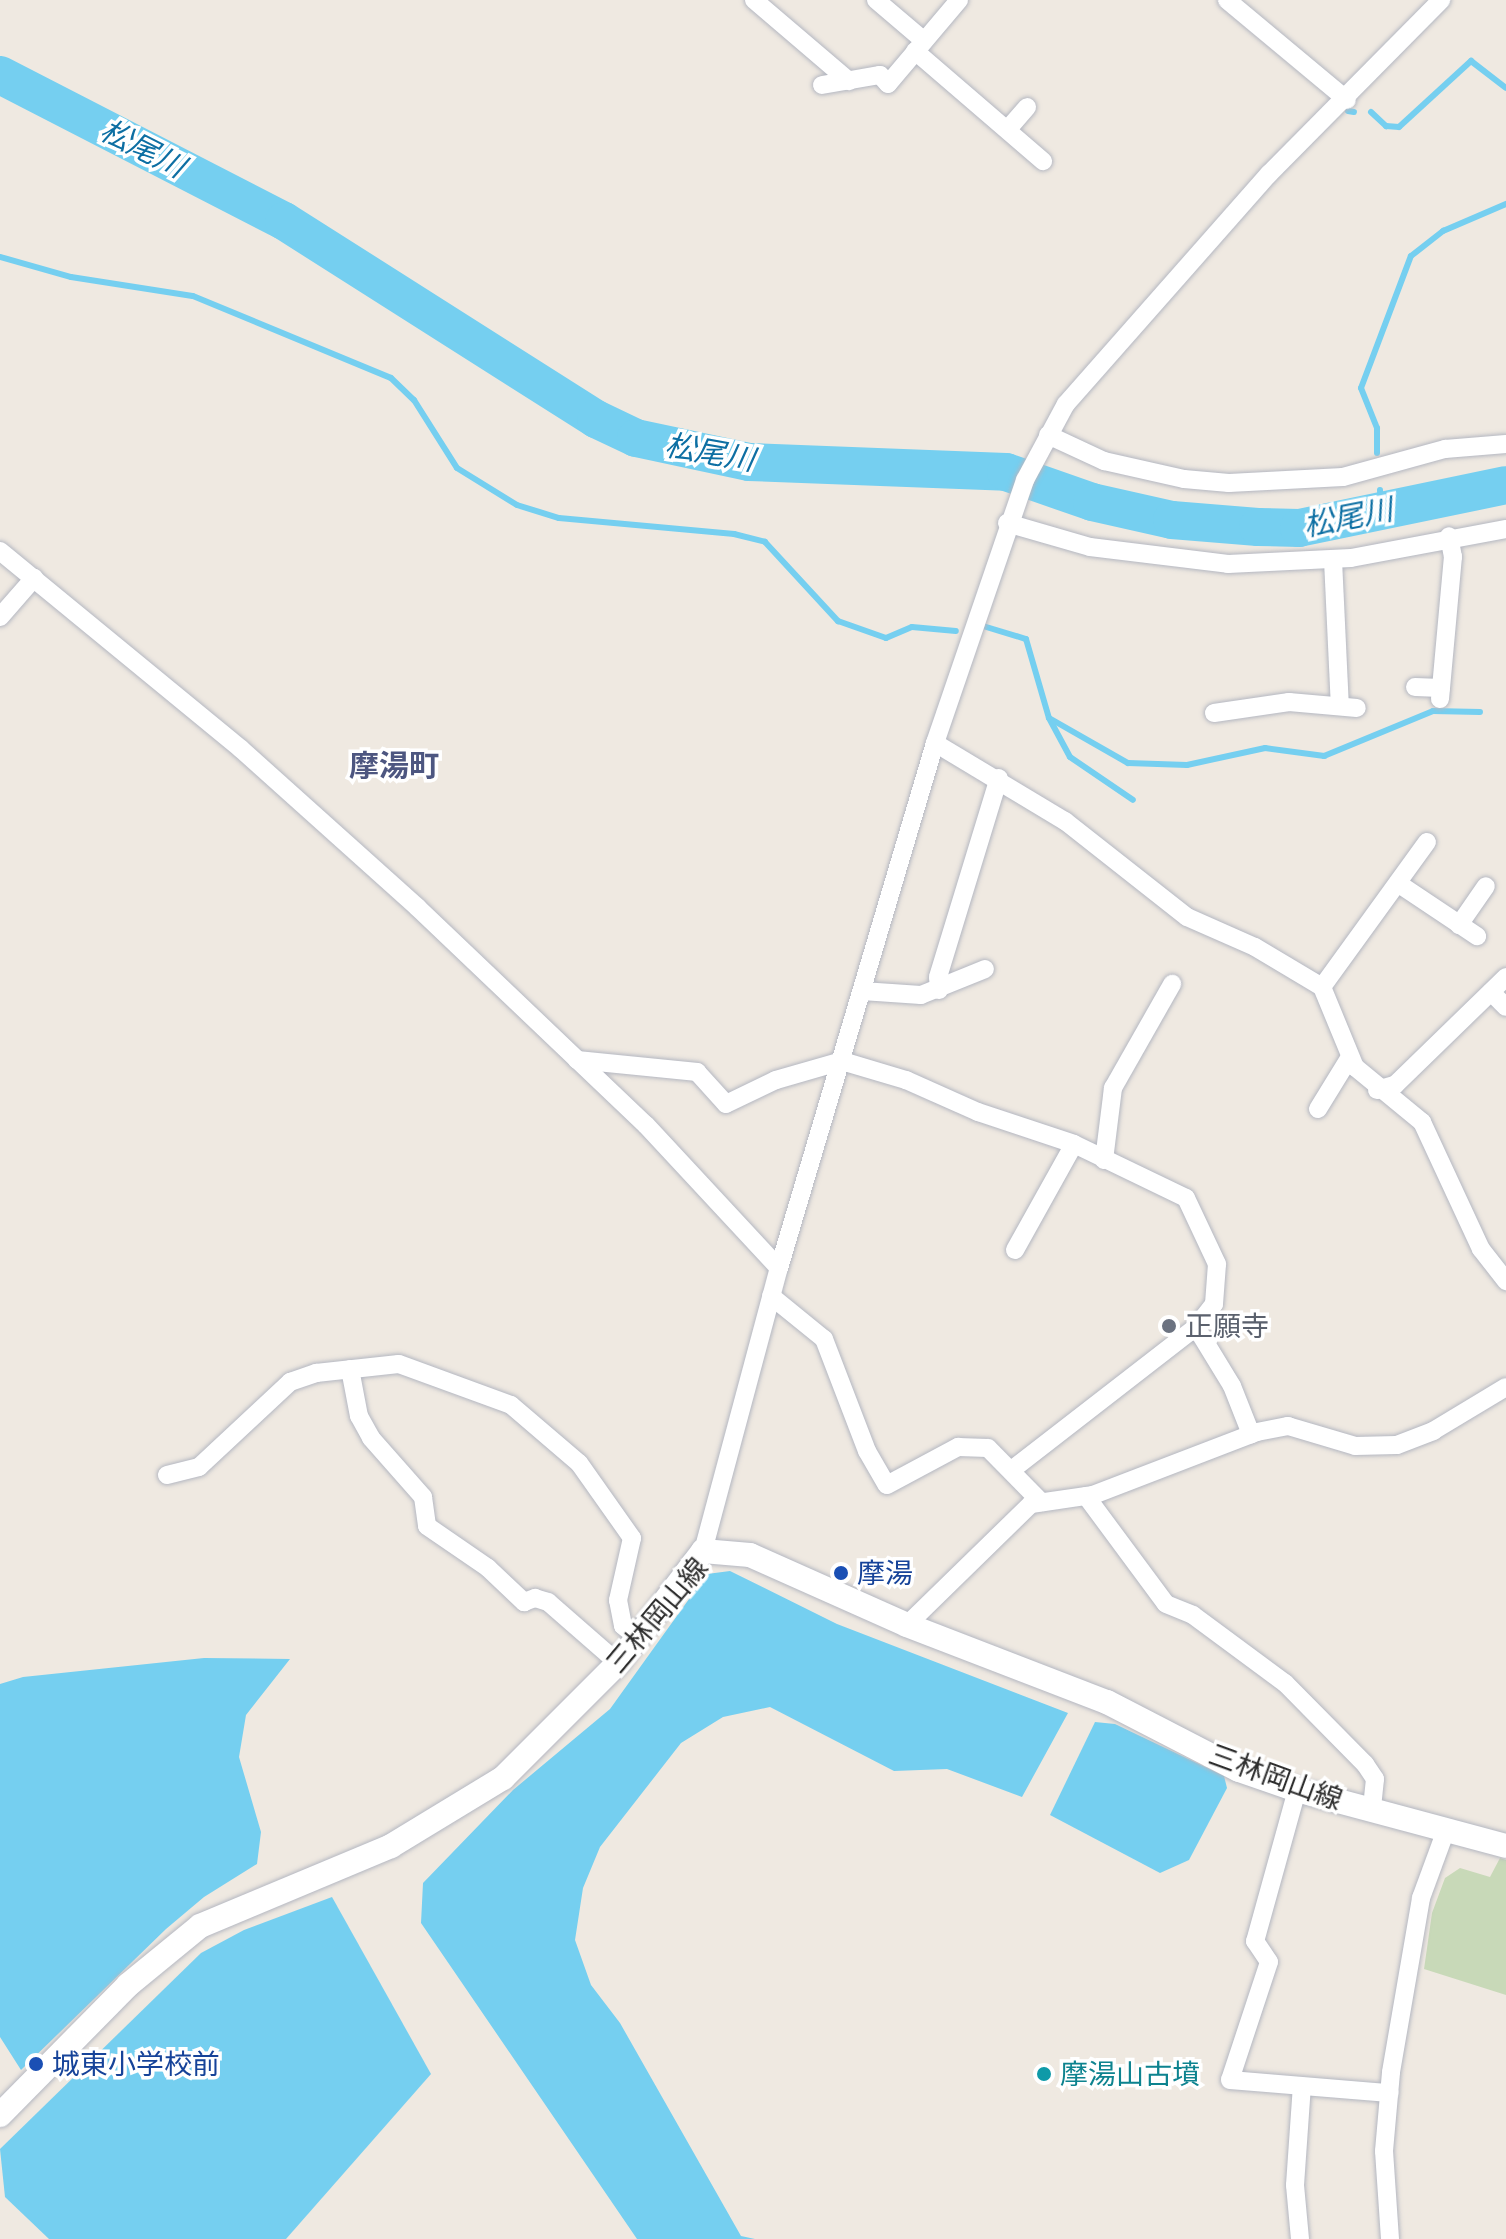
<!DOCTYPE html>
<html>
<head>
<meta charset="utf-8">
<style>
	body { margin:0 }
	#map { position:relative; width:1506px; height:2239px; overflow:hidden; background:#efe9e1; font-family:"Titillium Web","Noto Sans JP",sans-serif }
	div>[style] { position:absolute }
	.cemetery>* { inset:0; background:#c8d9b8 }
	.water>* { inset:0; background:#75cff0 }
	.stream>* { height:6px; margin:-3px; padding:0 3px; transform-origin:3px; border-radius:3px; background:#75cff0 }
	.river>* { height:38px; margin:-19px; padding:0 19px; transform-origin:19px; border-radius:19px; background:#75cff0 }
	.roads { filter:drop-shadow(0 0 2px #b4b7c1) drop-shadow(0 0 2px #b4b7c1) }
	.minor>* { height:18px; margin:-9px; padding:0 9px; transform-origin:9px; border-radius:9px; background:#fff }
	.secondary>* { height:24px; margin:-12px; padding:0 12px; transform-origin:12px; border-radius:12px; background:#fff }
	.dots>* { width:22px; height:22px; translate:-50% -50%; box-sizing:border-box; border:4px solid #fff; border-radius:50% }
	span { translate:-50% -50%; white-space:nowrap; text-align:center; line-height:1.15; -webkit-text-stroke:7px #fff; paint-order:stroke }
	.worship-label { font-size:28px; color:#5b616d }
	.left { translate:0 -50%; text-align:left }
	.transit-label { font-size:28px; color:#164399 }
	.street-label { font-size:28px; color:#2e2e2e }
	.culture-label { font-size:28px; color:#0d838f }
	.water-label { font-size:30px; color:#0d6fa3; font-style:italic }
	.neighbourhood-label { font-size:30px; color:#4d5680; font-weight:700 }
</style>
</head>
<body>
<div id="map">
	<div class="cemetery">
		<div style="clip-path:polygon(1500px 1858px,1506px 1860px,1506px 1995px,1424px 1969px,1432px 1913px,1445px 1878px,1460px 1868px,1490px 1877px)"></div>
	</div>
	<div class="water">
		<div style="clip-path:polygon(730px 1571px,837px 1624px,1068px 1713px,1022px 1797px,947px 1769px,894px 1771px,770px 1707px,723px 1717px,681px 1743px,600px 1847px,583px 1888px,575px 1940px,591px 1985px,620px 2023px,741px 2236px,755px 2239px,637px 2239px,421px 1923px,423px 1883px,513px 1790px,610px 1709px,707px 1574px)"></div>
		<div style="clip-path:polygon(204px 1658px,290px 1659px,246px 1715px,239px 1757px,261px 1832px,257px 1864px,204px 1897px,166px 1929px,21px 2070px,0 2037px,0 1684px,23px 1677px)"></div>
		<div style="clip-path:polygon(1095px 1722px,1115px 1724px,1224px 1776px,1227px 1788px,1189px 1860px,1160px 1873px,1050px 1815px)"></div>
		<div style="clip-path:polygon(332px 1897px,431px 2074px,286px 2239px,49px 2239px,5px 2197px,0 2149px,201px 1953px,244px 1930px)"></div>
	</div>
	<div class="stream">
		<div style="left:1348px;top:111px;width:6px;rotate:9deg"></div>
		<div style="left:1371px;top:112px;width:21px;rotate:43deg"></div>
		<div style="left:1386px;top:126px;width:13px;rotate:4deg"></div>
		<div style="left:1399px;top:127px;width:98px;rotate:-42.5deg"></div>
		<div style="left:1471px;top:61px;width:44px;rotate:37.6deg"></div>
		<div style="left:0;top:257px;width:74px;rotate:15.7deg"></div>
		<div style="left:71px;top:277px;width:123px;rotate:8.9deg"></div>
		<div style="left:193px;top:296px;width:214px;rotate:22.5deg"></div>
		<div style="left:391px;top:378px;width:32px;rotate:44deg"></div>
		<div style="left:414px;top:400px;width:80px;rotate:57.7deg"></div>
		<div style="left:457px;top:468px;width:70px;rotate:31.7deg"></div>
		<div style="left:517px;top:505px;width:44px;rotate:17.2deg"></div>
		<div style="left:559px;top:518px;width:176px;rotate:5.2deg"></div>
		<div style="left:734px;top:534px;width:32px;rotate:14deg"></div>
		<div style="left:765px;top:542px;width:108px;rotate:47.3deg"></div>
		<div style="left:838px;top:621px;width:51px;rotate:19.5deg"></div>
		<div style="left:886px;top:638px;width:28px;rotate:-23deg"></div>
		<div style="left:912px;top:627px;width:44px;rotate:5.2deg"></div>
		<div style="left:1377px;top:453px;width:25px;rotate:-90deg"></div>
		<div style="left:1377px;top:428px;width:43px;rotate:-111.8deg"></div>
		<div style="left:1361px;top:388px;width:141px;rotate:-69.3deg"></div>
		<div style="left:1411px;top:256px;width:41px;rotate:-38deg"></div>
		<div style="left:1443px;top:231px;width:69px;rotate:-23.2deg"></div>
		<div style="left:1380px;top:490px;width:19px;rotate:87deg"></div>
		<div style="left:983px;top:626px;width:45px;rotate:16.8deg"></div>
		<div style="left:1026px;top:639px;width:82px;rotate:73.8deg"></div>
		<div style="left:1049px;top:718px;width:44px;rotate:61.7deg"></div>
		<div style="left:1070px;top:757px;width:76px;rotate:34.3deg"></div>
		<div style="left:1049px;top:718px;width:91px;rotate:29.7deg"></div>
		<div style="left:1128px;top:763px;width:59px;rotate:1.9deg"></div>
		<div style="left:1187px;top:765px;width:80px;rotate:-12.3deg"></div>
		<div style="left:1265px;top:748px;width:60px;rotate:7.7deg"></div>
		<div style="left:1324px;top:756px;width:118px;rotate:-22.4deg"></div>
		<div style="left:1433px;top:711px;width:47px;rotate:1.2deg"></div>
	</div>
	<div class="river">
		<div style="left:0;top:75px;width:319px;rotate:27.2deg"></div>
		<div style="left:284px;top:221px;width:370px;rotate:32.4deg"></div>
		<div style="left:596px;top:419px;width:44px;rotate:25.4deg"></div>
		<div style="left:636px;top:438px;width:116px;rotate:12deg"></div>
		<div style="left:749px;top:462px;width:257px;rotate:2.2deg"></div>
		<div style="left:1006px;top:472px;width:91px;rotate:19.2deg"></div>
		<div style="left:1092px;top:502px;width:82px;rotate:12.7deg"></div>
		<div style="left:1172px;top:520px;width:86px;rotate:4.7deg"></div>
		<div style="left:1258px;top:527px;width:41px;rotate:1.4deg"></div>
		<div style="left:1299px;top:528px;width:211px;rotate:-11.7deg"></div>
	</div>
	<div class="roads">
		<div class="minor">
			<div style="left:754px;top:0;width:125px;rotate:40.5deg"></div>
			<div style="left:876px;top:0;width:62px;rotate:40.4deg"></div>
			<div style="left:1227px;top:0;width:156px;rotate:39.8deg"></div>
			<div style="left:915px;top:51px;width:169px;rotate:40.7deg"></div>
			<div style="left:822px;top:85px;width:59px;rotate:-9.8deg"></div>
			<div style="left:880px;top:75px;width:12px;rotate:48deg"></div>
			<div style="left:888px;top:84px;width:110px;rotate:-49.8deg"></div>
			<div style="left:1008px;top:129px;width:29px;rotate:-49deg"></div>
			<div style="left:1048px;top:435px;width:62px;rotate:24.9deg"></div>
			<div style="left:1104px;top:461px;width:82px;rotate:12.7deg"></div>
			<div style="left:1184px;top:479px;width:45px;rotate:5.1deg"></div>
			<div style="left:1229px;top:483px;width:114px;rotate:-3deg"></div>
			<div style="left:1343px;top:477px;width:106px;rotate:-15.4deg"></div>
			<div style="left:1445px;top:449px;width:61px;rotate:-4.7deg"></div>
			<div style="left:1007px;top:523px;width:86px;rotate:16.1deg"></div>
			<div style="left:1090px;top:547px;width:139px;rotate:7deg"></div>
			<div style="left:1228px;top:564px;width:123px;rotate:-2.8deg"></div>
			<div style="left:1351px;top:558px;width:158px;rotate:-10.6deg"></div>
			<div style="left:0;top:551px;width:312px;rotate:39.4deg"></div>
			<div style="left:241px;top:749px;width:237px;rotate:41.9deg"></div>
			<div style="left:417px;top:907px;width:316px;rotate:43.6deg"></div>
			<div style="left:646px;top:1125px;width:195px;rotate:47.1deg"></div>
			<div style="left:1333px;top:560px;width:146px;rotate:87.3deg"></div>
			<div style="left:0;top:617px;width:52px;rotate:-48.9deg"></div>
			<div style="left:1415px;top:687px;width:26px;rotate:2deg"></div>
			<div style="left:1440px;top:699px;width:143px;rotate:-84.8deg"></div>
			<div style="left:1453px;top:557px;width:21px;rotate:-101deg"></div>
			<div style="left:1214px;top:713px;width:76px;rotate:-8.3deg"></div>
			<div style="left:1289px;top:702px;width:68px;rotate:5deg"></div>
			<div style="left:935px;top:743px;width:152px;rotate:31deg"></div>
			<div style="left:1065px;top:821px;width:155px;rotate:38.2deg"></div>
			<div style="left:1187px;top:917px;width:74px;rotate:23.8deg"></div>
			<div style="left:1255px;top:947px;width:78px;rotate:30.8deg"></div>
			<div style="left:1322px;top:987px;width:87px;rotate:67.6deg"></div>
			<div style="left:1355px;top:1067px;width:87px;rotate:39.4deg"></div>
			<div style="left:1422px;top:1122px;width:140px;rotate:65.1deg"></div>
			<div style="left:1481px;top:1249px;width:41px;rotate:52deg"></div>
			<div style="left:1399px;top:884px;width:94px;rotate:33.7deg"></div>
			<div style="left:1459px;top:925px;width:47px;rotate:-55.3deg"></div>
			<div style="left:1322px;top:987px;width:179px;rotate:-54.1deg"></div>
			<div style="left:939px;top:990px;width:13px;rotate:-94deg"></div>
			<div style="left:938px;top:977px;width:208px;rotate:-73deg"></div>
			<div style="left:862px;top:991px;width:59px;rotate:3.9deg"></div>
			<div style="left:921px;top:995px;width:69px;rotate:-22.1deg"></div>
			<div style="left:1491px;top:992px;width:21px;rotate:45deg"></div>
			<div style="left:577px;top:1060px;width:121px;rotate:5.7deg"></div>
			<div style="left:697px;top:1072px;width:43px;rotate:47.8deg"></div>
			<div style="left:726px;top:1104px;width:55px;rotate:-25.6deg"></div>
			<div style="left:776px;top:1080px;width:69px;rotate:-16.1deg"></div>
			<div style="left:842px;top:1061px;width:67px;rotate:16.5deg"></div>
			<div style="left:906px;top:1080px;width:79px;rotate:24deg"></div>
			<div style="left:978px;top:1112px;width:101px;rotate:18.4deg"></div>
			<div style="left:1074px;top:1144px;width:124px;rotate:25.7deg"></div>
			<div style="left:1186px;top:1198px;width:73px;rotate:64.8deg"></div>
			<div style="left:1217px;top:1264px;width:40px;rotate:94.3deg"></div>
			<div style="left:1214px;top:1304px;width:29px;rotate:128deg"></div>
			<div style="left:1196px;top:1327px;width:232px;rotate:142.2deg"></div>
			<div style="left:1377px;top:1090px;width:19px;rotate:-16deg"></div>
			<div style="left:1395px;top:1085px;width:155px;rotate:-44.2deg"></div>
			<div style="left:1318px;top:1109px;width:61px;rotate:-58.4deg"></div>
			<div style="left:1104px;top:1160px;width:73px;rotate:-82.9deg"></div>
			<div style="left:1113px;top:1088px;width:120px;rotate:-60.4deg"></div>
			<div style="left:1015px;top:1250px;width:121px;rotate:-60.9deg"></div>
			<div style="left:771px;top:1296px;width:68px;rotate:39.1deg"></div>
			<div style="left:824px;top:1339px;width:120px;rotate:69deg"></div>
			<div style="left:867px;top:1451px;width:39px;rotate:60deg"></div>
			<div style="left:887px;top:1485px;width:81px;rotate:-28.2deg"></div>
			<div style="left:958px;top:1447px;width:30px;rotate:2deg"></div>
			<div style="left:988px;top:1448px;width:76px;rotate:45.5deg"></div>
			<div style="left:1196px;top:1327px;width:69px;rotate:58.6deg"></div>
			<div style="left:1232px;top:1386px;width:52px;rotate:68.4deg"></div>
			<div style="left:350px;top:1369px;width:48px;rotate:79.2deg"></div>
			<div style="left:359px;top:1416px;width:25px;rotate:61deg"></div>
			<div style="left:371px;top:1438px;width:79px;rotate:48.6deg"></div>
			<div style="left:423px;top:1497px;width:29px;rotate:82deg"></div>
			<div style="left:427px;top:1526px;width:74px;rotate:34.5deg"></div>
			<div style="left:488px;top:1568px;width:50px;rotate:43.4deg"></div>
			<div style="left:524px;top:1602px;width:12px;rotate:-20deg"></div>
			<div style="left:535px;top:1598px;width:14px;rotate:17deg"></div>
			<div style="left:548px;top:1602px;width:93px;rotate:41.1deg"></div>
			<div style="left:167px;top:1475px;width:33px;rotate:-14deg"></div>
			<div style="left:199px;top:1467px;width:125px;rotate:-43deg"></div>
			<div style="left:290px;top:1382px;width:28px;rotate:-19deg"></div>
			<div style="left:316px;top:1373px;width:83px;rotate:-6.2deg"></div>
			<div style="left:399px;top:1364px;width:119px;rotate:20.1deg"></div>
			<div style="left:511px;top:1405px;width:89px;rotate:40.5deg"></div>
			<div style="left:579px;top:1463px;width:92px;rotate:54.8deg"></div>
			<div style="left:632px;top:1538px;width:64px;rotate:102.7deg"></div>
			<div style="left:618px;top:1600px;width:26px;rotate:79deg"></div>
			<div style="left:623px;top:1626px;width:19px;rotate:35deg"></div>
			<div style="left:1086px;top:1496px;width:134px;rotate:53.5deg"></div>
			<div style="left:1166px;top:1604px;width:29px;rotate:22deg"></div>
			<div style="left:1193px;top:1615px;width:114px;rotate:36.5deg"></div>
			<div style="left:1285px;top:1683px;width:114px;rotate:45.4deg"></div>
			<div style="left:1365px;top:1764px;width:18px;rotate:56deg"></div>
			<div style="left:1375px;top:1779px;width:31px;rotate:96deg"></div>
			<div style="left:703px;top:1551px;width:293px;rotate:-75deg"></div>
			<div style="left:779px;top:1268px;width:548px;rotate:-73.45deg"></div>
			<div style="left:935px;top:743px;width:278px;rotate:-71.1deg"></div>
			<div style="left:1025px;top:480px;width:86px;rotate:-61.7deg"></div>
			<div style="left:1066px;top:404px;width:307px;rotate:-48.6deg"></div>
			<div style="left:1269px;top:174px;width:245px;rotate:-45.3deg"></div>
			<div style="left:907px;top:1625px;width:173px;rotate:-44.3deg"></div>
			<div style="left:1031px;top:1504px;width:63px;rotate:-8.3deg"></div>
			<div style="left:1093px;top:1495px;width:176px;rotate:-21deg"></div>
			<div style="left:1257px;top:1432px;width:32px;rotate:-11deg"></div>
			<div style="left:1288px;top:1426px;width:70px;rotate:16.6deg"></div>
			<div style="left:1355px;top:1446px;width:42px;rotate:-1.4deg"></div>
			<div style="left:1397px;top:1445px;width:39px;rotate:-21deg"></div>
			<div style="left:1433px;top:1431px;width:85px;rotate:-31.1deg"></div>
			<div style="left:1297px;top:1790px;width:157px;rotate:105.5deg"></div>
			<div style="left:1255px;top:1941px;width:25px;rotate:56deg"></div>
			<div style="left:1269px;top:1962px;width:124px;rotate:108.3deg"></div>
			<div style="left:1230px;top:2080px;width:160px;rotate:4.7deg"></div>
			<div style="left:1300px;top:2239px;width:54px;rotate:-95.3deg"></div>
			<div style="left:1295px;top:2185px;width:99px;rotate:-86deg"></div>
			<div style="left:1390px;top:2239px;width:88px;rotate:-93.9deg"></div>
			<div style="left:1384px;top:2151px;width:79px;rotate:-84.9deg"></div>
			<div style="left:1391px;top:2072px;width:177px;rotate:-80.2deg"></div>
			<div style="left:1421px;top:1898px;width:72px;rotate:-69.8deg"></div>
		</div>
		<div class="secondary">
			<div style="left:0;top:2115px;width:182px;rotate:-45.4deg"></div>
			<div style="left:128px;top:1985px;width:93px;rotate:-39.3deg"></div>
			<div style="left:200px;top:1926px;width:207px;rotate:-22.7deg"></div>
			<div style="left:391px;top:1846px;width:131px;rotate:-31.3deg"></div>
			<div style="left:503px;top:1778px;width:163px;rotate:-45deg"></div>
			<div style="left:618px;top:1663px;width:141px;rotate:-52.8deg"></div>
			<div style="left:703px;top:1551px;width:47px;rotate:4.9deg"></div>
			<div style="left:750px;top:1555px;width:172px;rotate:24deg"></div>
			<div style="left:907px;top:1625px;width:214px;rotate:21.1deg"></div>
			<div style="left:1107px;top:1702px;width:148px;rotate:27.3deg"></div>
			<div style="left:1239px;top:1770px;width:61px;rotate:19deg"></div>
			<div style="left:1297px;top:1790px;width:216px;rotate:15deg"></div>
		</div>
	</div>
	<div class="dots">
		<div style="left:1169px;top:1326px;background:#6b7280"></div>
		<div style="left:841px;top:1573px;background:#1a4fb4"></div>
		<div style="left:36px;top:2064px;background:#1a4fb4"></div>
		<div style="left:1044px;top:2074px;background:#0f9aa8"></div>
	</div>
	<div class="worship-label">
		<span class="left" style="left:1185px;top:1326px">正願寺</span>
	</div>
	<div class="transit-label">
		<span class="left" style="left:857px;top:1573px">摩湯</span>
		<span class="left" style="left:52px;top:2064px">城東小学校前</span>
	</div>
	<div class="street-label">
		<span style="left:657px;top:1615px;rotate:-50deg">三林岡山線</span>
		<span style="left:1276px;top:1777px;rotate:20deg">三林岡山線</span>
	</div>
	<div class="culture-label">
		<span class="left" style="left:1060px;top:2074px">摩湯山古墳</span>
	</div>
	<div class="water-label">
		<span style="left:143px;top:148px;rotate:27deg">松尾川</span>
		<span style="left:710px;top:452px;rotate:10deg">松尾川</span>
		<span style="left:1348px;top:517px;rotate:-11deg">松尾川</span>
	</div>
	<div class="neighbourhood-label">
		<span style="left:394px;top:765px">摩湯町</span>
	</div>
</div>
</body>
</html>
